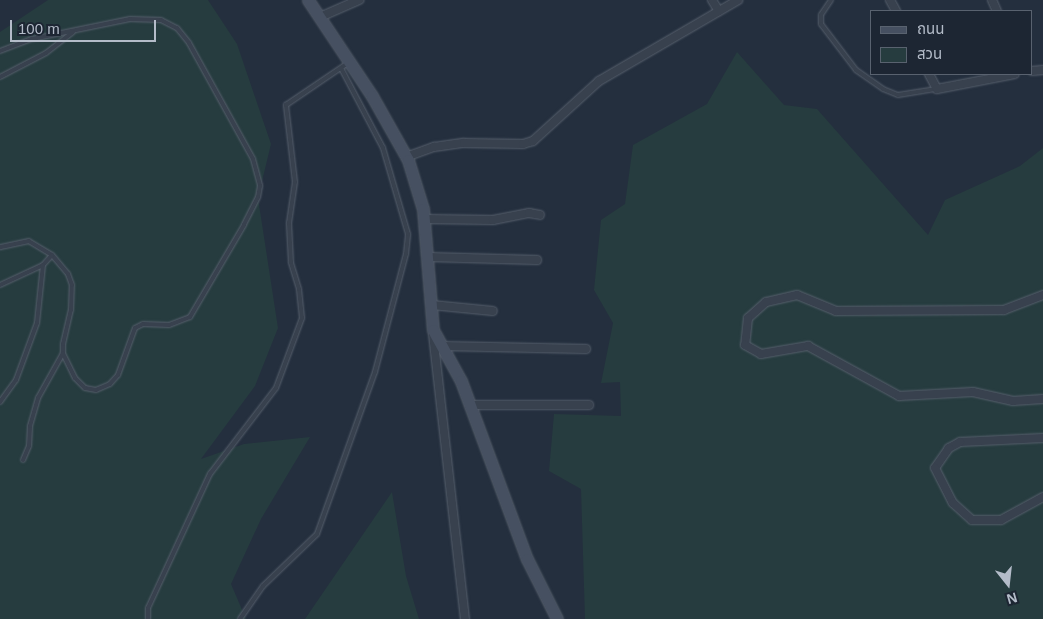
<!DOCTYPE html>
<html>
<head>
<meta charset="utf-8">
<style>
	body { margin:0 }
	#map { position:relative; width:1043px; height:619px; overflow:hidden; background:#242f3e; font-family:Helvetica,"Noto Sans Thai",sans-serif }
	div>[style] { position:absolute }
	.green>* { inset:0; background:#263c3f }
	.roads { filter:drop-shadow(0 0 1px #565f6c) drop-shadow(0 0 1px #565f6c) }
	.lane>* { height:4px; margin:-2px; padding:0 2px; transform-origin:2px; border-radius:2px; background:#38414e }
	.street>* { height:8px; margin:-4px; padding:0 4px; transform-origin:4px; border-radius:4px; background:#38414e }
	.secondary>* { height:11px; margin:-5.5px; padding:0 5.5px; transform-origin:5.5px; border-radius:5.5px; background:#465061 }
	span { translate:-50% -50%; white-space:nowrap; text-align:center; line-height:1.15; -webkit-text-stroke:4px #1d2633; paint-order:stroke }
	.legend { position:absolute; left:870px; top:10px; width:162px; height:65px; box-sizing:border-box; background:#1d2633; border:1px solid #59626f; margin:0; padding:6px 9px; list-style:none; font-size:15px; color:#b4bcc9 }
	.legend li { display:flex; align-items:center; gap:10px; height:25px }
	.legend b { width:25px; border:1px solid #59626f }
	.north { position:absolute; left:983px; top:559px; width:50px; height:50px; -webkit-text-stroke:4px #1d2633; paint-order:stroke; rotate:164deg; font-size:14px; font-weight:700; line-height:20px; text-align:center; color:#b4bcc9 }
	.north::after { content:''; display:block; margin:auto; width:18px; height:22px; background:#b4bcc9; clip-path:polygon(50% 0,100% 100%,50% 72%,0 100%) }
	.scale { position:absolute; left:10px; top:20px; width:146px; height:22px; box-sizing:border-box; border:2px solid #b4bcc9; border-top:0; padding-left:6px; font-size:15px; line-height:18px; white-space:nowrap; color:#b4bcc9; -webkit-text-stroke:4px #1d2633; paint-order:stroke }
</style>
</head>
<body>
<div id="map">
	<div class="green">
		<div style="clip-path:polygon(48px 0,208px 0,237px 44px,271px 144px,258px 198px,278px 328px,255px 386px,201px 459px,244px 444px,310px 437px,261px 519px,231px 584px,246px 619px,0 619px,0 32px)"></div>
		<div style="clip-path:polygon(737px 52px,784px 105px,817px 109px,928px 235px,945px 200px,1020px 166px,1043px 148px,1043px 619px,585px 619px,581px 489px,549px 471px,554px 414px,621px 416px,620px 382px,601px 383px,613px 323px,594px 290px,601px 220px,625px 204px,633px 145px,707px 104px)"></div>
		<div style="clip-path:polygon(392px 492px,406px 576px,419px 619px,305px 619px)"></div>
	</div>
	<div class="roads">
		<div class="lane">
			<div style="left:831px;top:0;width:18px;rotate:124deg"></div>
			<div style="left:821px;top:15px;width:9px;rotate:90deg"></div>
			<div style="left:821px;top:24px;width:58px;rotate:52.7deg"></div>
			<div style="left:856px;top:70px;width:33px;rotate:35deg"></div>
			<div style="left:883px;top:89px;width:16px;rotate:22deg"></div>
			<div style="left:898px;top:95px;width:39px;rotate:-9deg"></div>
			<div style="left:0;top:51px;width:34px;rotate:-21deg"></div>
			<div style="left:32px;top:39px;width:100px;rotate:-11.5deg"></div>
			<div style="left:130px;top:19px;width:31px;rotate:2deg"></div>
			<div style="left:161px;top:20px;width:18px;rotate:27deg"></div>
			<div style="left:177px;top:28px;width:19px;rotate:51deg"></div>
			<div style="left:189px;top:43px;width:132px;rotate:61.1deg"></div>
			<div style="left:253px;top:159px;width:28px;rotate:75deg"></div>
			<div style="left:260px;top:186px;width:11px;rotate:100deg"></div>
			<div style="left:258px;top:197px;width:31px;rotate:117deg"></div>
			<div style="left:244px;top:225px;width:107px;rotate:120.4deg"></div>
			<div style="left:190px;top:317px;width:22px;rotate:159deg"></div>
			<div style="left:169px;top:325px;width:26px;rotate:-178deg"></div>
			<div style="left:143px;top:324px;width:9px;rotate:153deg"></div>
			<div style="left:135px;top:328px;width:50px;rotate:109.9deg"></div>
			<div style="left:118px;top:375px;width:12px;rotate:132deg"></div>
			<div style="left:110px;top:384px;width:15px;rotate:157deg"></div>
			<div style="left:96px;top:390px;width:11px;rotate:-170deg"></div>
			<div style="left:85px;top:388px;width:14px;rotate:-135deg"></div>
			<div style="left:75px;top:378px;width:28px;rotate:-116deg"></div>
			<div style="left:63px;top:353px;width:9px;rotate:-90deg"></div>
			<div style="left:63px;top:344px;width:35px;rotate:-77deg"></div>
			<div style="left:71px;top:310px;width:25px;rotate:-88deg"></div>
			<div style="left:72px;top:285px;width:12px;rotate:-110deg"></div>
			<div style="left:68px;top:274px;width:25px;rotate:-130deg"></div>
			<div style="left:52px;top:255px;width:27px;rotate:-149deg"></div>
			<div style="left:29px;top:241px;width:30px;rotate:168deg"></div>
			<div style="left:0;top:77px;width:52px;rotate:-27.6deg"></div>
			<div style="left:46px;top:53px;width:34px;rotate:-38deg"></div>
			<div style="left:0;top:285px;width:47px;rotate:-24.9deg"></div>
			<div style="left:43px;top:265px;width:13px;rotate:-48deg"></div>
			<div style="left:0;top:402px;width:27px;rotate:-54deg"></div>
			<div style="left:16px;top:380px;width:61px;rotate:-69.8deg"></div>
			<div style="left:37px;top:323px;width:58px;rotate:-84.1deg"></div>
			<div style="left:23px;top:460px;width:15px;rotate:-67deg"></div>
			<div style="left:29px;top:446px;width:20px;rotate:-87deg"></div>
			<div style="left:30px;top:426px;width:29px;rotate:-74deg"></div>
			<div style="left:38px;top:398px;width:51px;rotate:-60.9deg"></div>
			<div style="left:148px;top:619px;width:11px;rotate:-90deg"></div>
			<div style="left:148px;top:608px;width:148px;rotate:-65.2deg"></div>
			<div style="left:210px;top:474px;width:108px;rotate:-52.5deg"></div>
			<div style="left:276px;top:388px;width:75px;rotate:-69.6deg"></div>
			<div style="left:302px;top:318px;width:29px;rotate:-96deg"></div>
			<div style="left:299px;top:289px;width:28px;rotate:-107deg"></div>
			<div style="left:291px;top:262px;width:39px;rotate:-93deg"></div>
			<div style="left:289px;top:223px;width:41px;rotate:-81.7deg"></div>
			<div style="left:295px;top:182px;width:78px;rotate:-96.7deg"></div>
			<div style="left:286px;top:105px;width:75px;rotate:-34.1deg"></div>
			<div style="left:240px;top:619px;width:40px;rotate:-55.1deg"></div>
			<div style="left:263px;top:586px;width:75px;rotate:-43.9deg"></div>
			<div style="left:317px;top:534px;width:172px;rotate:-70.3deg"></div>
			<div style="left:375px;top:372px;width:122px;rotate:-75.3deg"></div>
			<div style="left:406px;top:254px;width:20px;rotate:-84deg"></div>
			<div style="left:408px;top:234px;width:90px;rotate:-106.2deg"></div>
			<div style="left:383px;top:148px;width:90px;rotate:-117.7deg"></div>
		</div>
		<div class="street">
			<div style="left:712px;top:0;width:13px;rotate:58deg"></div>
			<div style="left:890px;top:0;width:13px;rotate:61deg"></div>
			<div style="left:992px;top:0;width:12px;rotate:66deg"></div>
			<div style="left:320px;top:17px;width:43px;rotate:-23.6deg"></div>
			<div style="left:1032px;top:71px;width:11px;rotate:-5deg"></div>
			<div style="left:929px;top:74px;width:17px;rotate:62deg"></div>
			<div style="left:937px;top:89px;width:79px;rotate:-10.9deg"></div>
			<div style="left:406px;top:157px;width:30px;rotate:-20deg"></div>
			<div style="left:434px;top:147px;width:30px;rotate:-8deg"></div>
			<div style="left:464px;top:143px;width:59px;rotate:1deg"></div>
			<div style="left:523px;top:144px;width:10px;rotate:-17deg"></div>
			<div style="left:533px;top:141px;width:89px;rotate:-42.3deg"></div>
			<div style="left:599px;top:81px;width:161px;rotate:-30.2deg"></div>
			<div style="left:424px;top:219px;width:69px;rotate:0.8deg"></div>
			<div style="left:493px;top:220px;width:37px;rotate:-11deg"></div>
			<div style="left:529px;top:213px;width:11px;rotate:10deg"></div>
			<div style="left:428px;top:257px;width:109px;rotate:1.6deg"></div>
			<div style="left:1043px;top:295px;width:42px;rotate:159deg"></div>
			<div style="left:1004px;top:310px;width:168px;rotate:179.7deg"></div>
			<div style="left:836px;top:311px;width:42px;rotate:-157.7deg"></div>
			<div style="left:797px;top:295px;width:32px;rotate:167deg"></div>
			<div style="left:766px;top:302px;width:24px;rotate:138deg"></div>
			<div style="left:748px;top:318px;width:27px;rotate:96deg"></div>
			<div style="left:745px;top:345px;width:18px;rotate:29deg"></div>
			<div style="left:761px;top:354px;width:48px;rotate:-9.7deg"></div>
			<div style="left:808px;top:346px;width:104px;rotate:28.8deg"></div>
			<div style="left:899px;top:396px;width:74px;rotate:-3.1deg"></div>
			<div style="left:973px;top:392px;width:41px;rotate:12.7deg"></div>
			<div style="left:1013px;top:401px;width:30px;rotate:-4deg"></div>
			<div style="left:432px;top:305px;width:61px;rotate:5.6deg"></div>
			<div style="left:433px;top:334px;width:287px;rotate:83.6deg"></div>
			<div style="left:441px;top:346px;width:145px;rotate:1.2deg"></div>
			<div style="left:469px;top:405px;width:120px"></div>
			<div style="left:1043px;top:438px;width:83px;rotate:177.2deg"></div>
			<div style="left:960px;top:442px;width:13px;rotate:151deg"></div>
			<div style="left:949px;top:448px;width:24px;rotate:125deg"></div>
			<div style="left:935px;top:468px;width:39px;rotate:63deg"></div>
			<div style="left:953px;top:503px;width:25px;rotate:42deg"></div>
			<div style="left:972px;top:520px;width:29px"></div>
			<div style="left:1001px;top:520px;width:48px;rotate:-28.7deg"></div>
		</div>
		<div class="secondary">
			<div style="left:308px;top:0;width:115px;rotate:56.3deg"></div>
			<div style="left:372px;top:96px;width:73px;rotate:60.6deg"></div>
			<div style="left:408px;top:160px;width:51px;rotate:73deg"></div>
			<div style="left:423px;top:209px;width:121px;rotate:85.3deg"></div>
			<div style="left:433px;top:330px;width:58px;rotate:61.2deg"></div>
			<div style="left:461px;top:381px;width:190px;rotate:69.7deg"></div>
			<div style="left:527px;top:559px;width:67px;rotate:63.4deg"></div>
		</div>
	</div>
	<ul class="legend">
	<li><b style="height:6px;background:#465061"></b>ถนน</li>
	<li><b style="height:14px;background:#263c3f"></b>สวน</li>
	</ul>
	<div class="north">N</div>
	<div class="scale">100 m</div>
</div>
</body>
</html>
